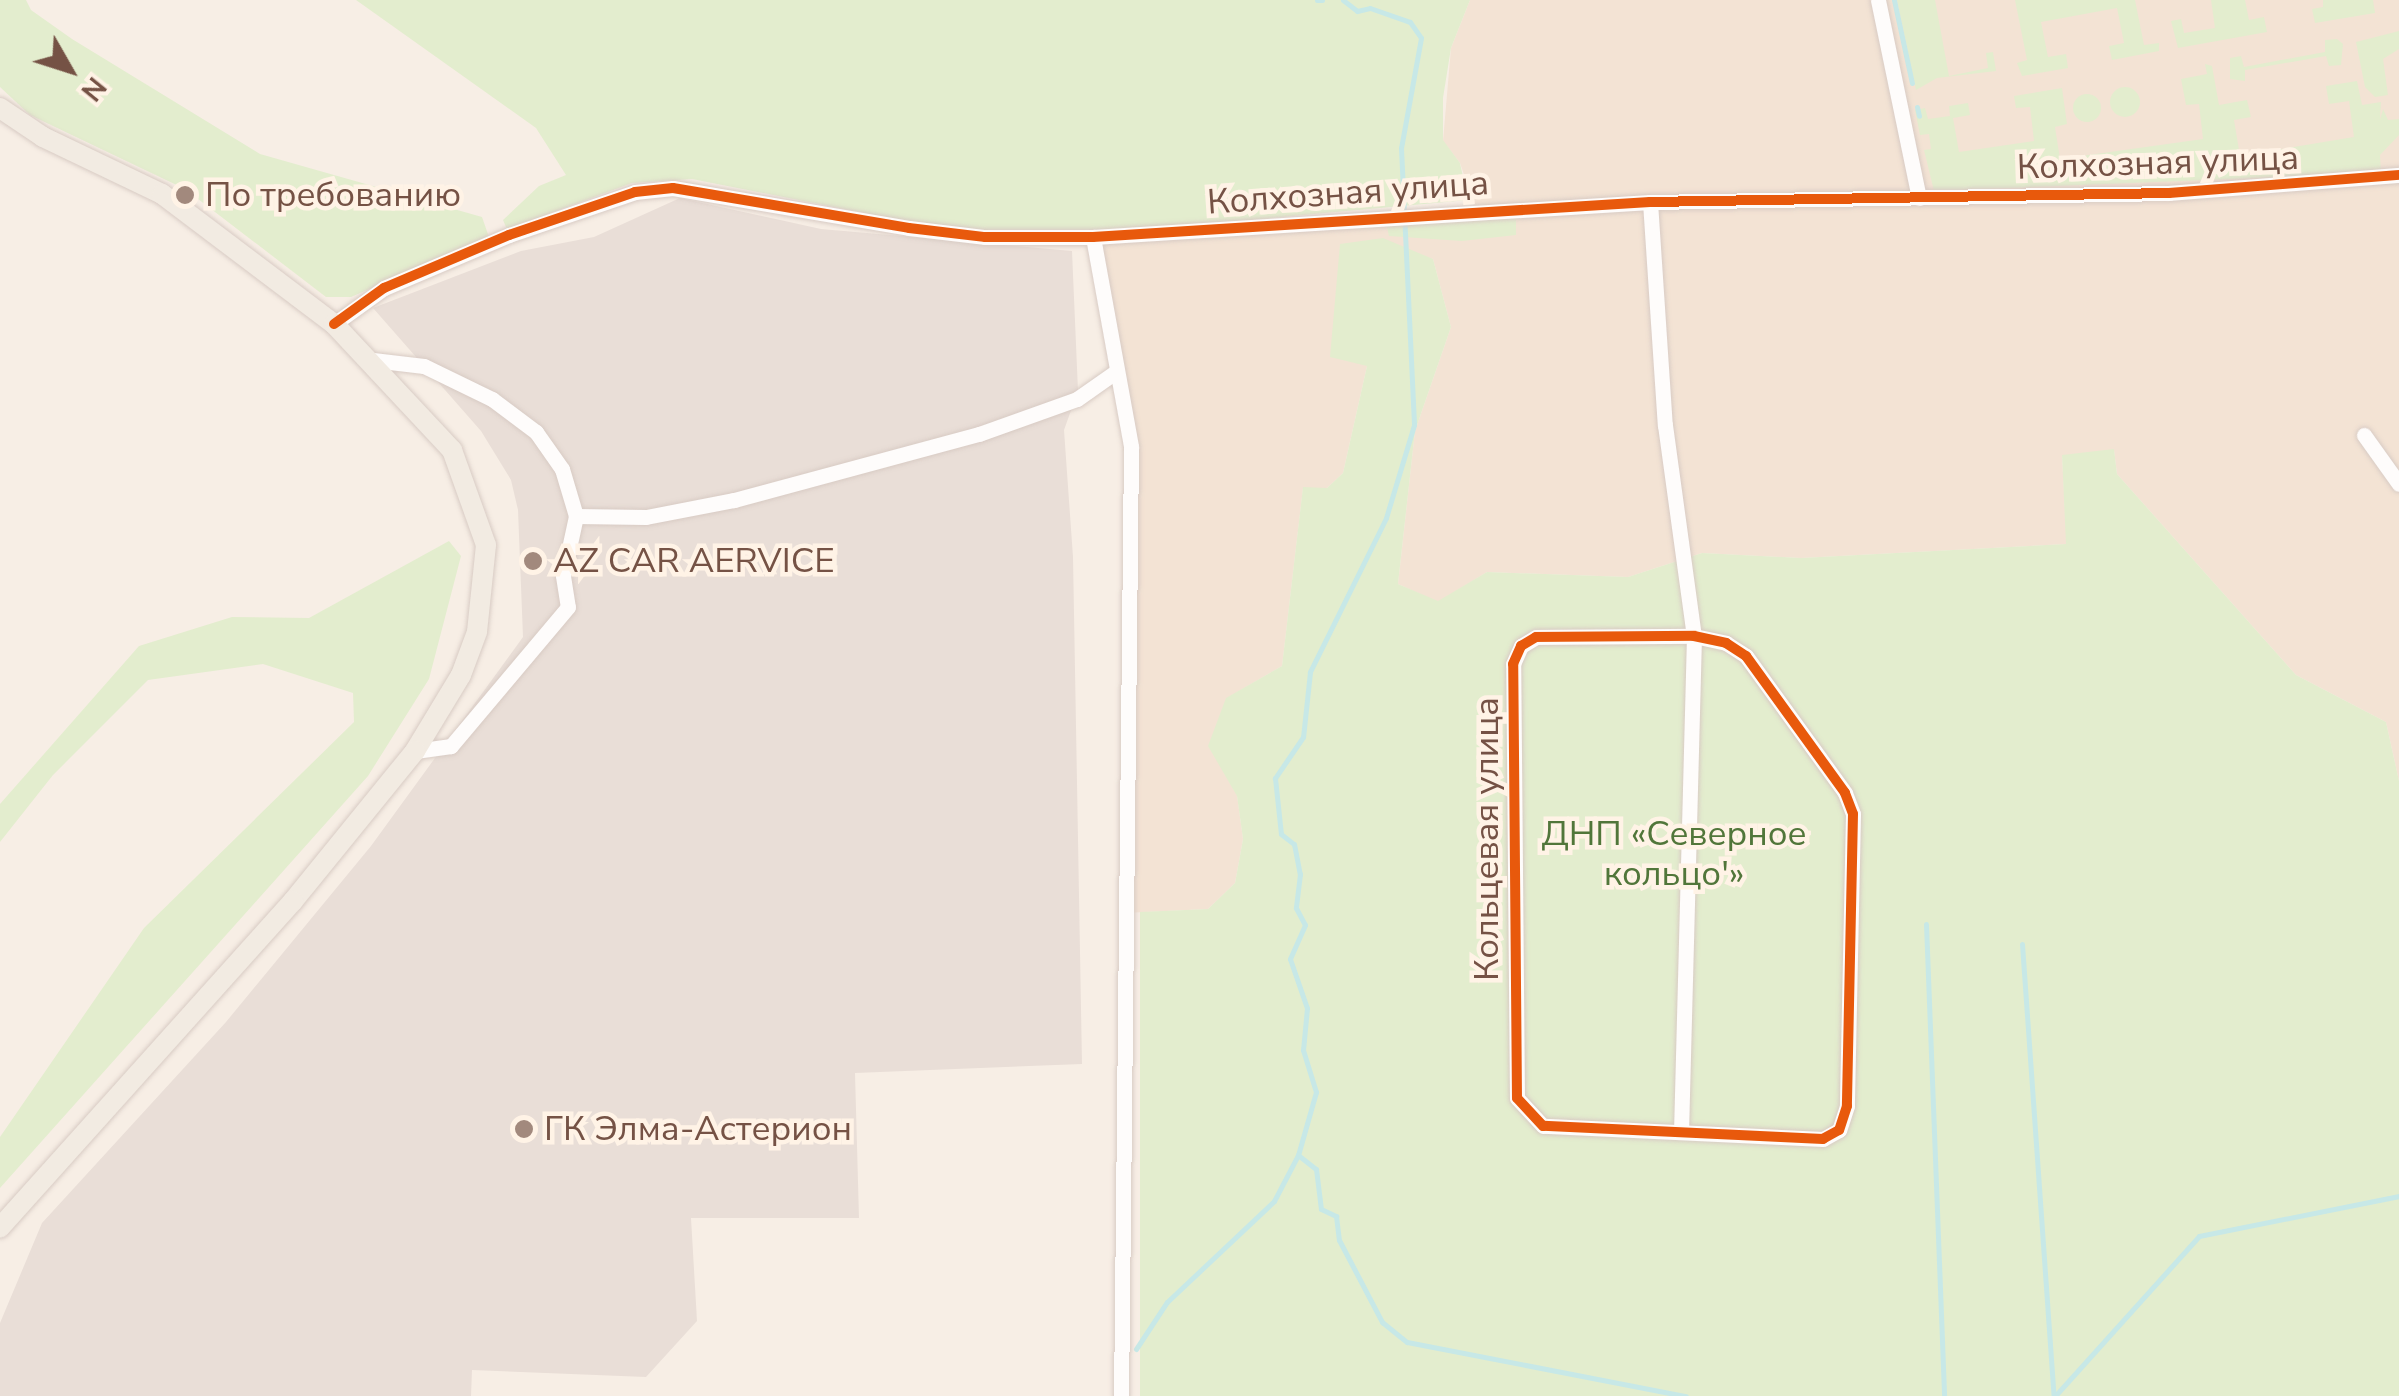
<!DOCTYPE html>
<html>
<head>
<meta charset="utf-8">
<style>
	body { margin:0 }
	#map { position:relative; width:2399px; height:1396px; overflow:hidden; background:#f7eee5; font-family:"Nunito Sans",sans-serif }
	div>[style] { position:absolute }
	.residential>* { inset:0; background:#f3e3d4 }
	.industrial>* { inset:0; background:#e9ded7 }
	.green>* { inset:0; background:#e3edce }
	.round { border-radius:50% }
	.stream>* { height:5px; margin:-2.5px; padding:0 2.5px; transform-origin:2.5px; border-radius:2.5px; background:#c7e8e7 }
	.roads { filter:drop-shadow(0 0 2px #d8cbc4) drop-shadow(0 0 2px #d8cbc4) }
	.minor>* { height:15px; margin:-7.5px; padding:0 7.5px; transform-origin:7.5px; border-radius:7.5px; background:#fefcfb }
	.major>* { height:20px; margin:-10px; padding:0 10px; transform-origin:10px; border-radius:10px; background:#f2ebe2 }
	.cycleway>* { height:10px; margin:-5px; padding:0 5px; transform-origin:5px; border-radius:5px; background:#e8590c }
	.dots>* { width:28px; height:28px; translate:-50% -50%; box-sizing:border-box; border:5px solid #fff3e6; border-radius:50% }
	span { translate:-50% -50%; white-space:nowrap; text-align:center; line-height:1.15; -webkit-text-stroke:9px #fff3e6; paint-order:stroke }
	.street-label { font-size:35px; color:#755245 }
	.poi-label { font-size:35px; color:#755245 }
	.left { translate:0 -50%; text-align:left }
	.park-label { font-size:35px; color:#51763a }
	.north { position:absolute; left:20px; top:20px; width:100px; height:100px; -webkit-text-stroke:8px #fff3e6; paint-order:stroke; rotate:129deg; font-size:28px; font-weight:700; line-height:40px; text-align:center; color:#755245 }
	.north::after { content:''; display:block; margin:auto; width:35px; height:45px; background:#755245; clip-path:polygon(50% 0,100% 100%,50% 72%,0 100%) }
</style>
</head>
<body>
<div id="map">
	<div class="residential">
		<div style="clip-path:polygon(1470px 0,2399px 0,2399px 781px,2386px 722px,2296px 675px,2117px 474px,2114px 450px,2062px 456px,2067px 544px,1801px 558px,1702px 553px,1628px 577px,1487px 572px,1438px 602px,1398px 584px,1415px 431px,1451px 327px,1433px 259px,1340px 244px,1339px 300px,1367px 366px,1343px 473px,1327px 488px,1303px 488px,1282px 666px,1227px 698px,1209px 746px,1237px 795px,1243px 839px,1235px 883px,1208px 909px,1124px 913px,1131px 447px,1093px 237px,1476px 209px,1460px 163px,1443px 141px,1451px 48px)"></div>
	</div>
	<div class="industrial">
		<div style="clip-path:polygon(680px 198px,821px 229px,1072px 251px,1078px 391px,1064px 430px,1073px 557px,1082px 1064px,855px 1073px,859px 1218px,691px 1218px,697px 1321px,646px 1377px,472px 1370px,471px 1396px,0 1396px,0 1323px,42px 1223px,226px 1022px,371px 846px,523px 637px,518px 510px,511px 480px,481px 431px,373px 308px,521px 251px,594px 237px)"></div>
	</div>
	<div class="green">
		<div style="clip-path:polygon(0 0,26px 0,31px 10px,72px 39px,260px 154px,482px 217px,489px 237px,351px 297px,326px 297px,185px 189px,30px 115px,0 87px)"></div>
		<div style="clip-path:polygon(356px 0,1470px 0,1451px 48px,1443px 98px,1443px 140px,1460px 163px,1468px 200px,1151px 229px,989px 231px,905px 221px,692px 179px,632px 183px,507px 229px,503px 220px,539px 186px,566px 175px,536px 128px)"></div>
		<div style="clip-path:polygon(1897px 0,1935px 0,1949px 76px,1988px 68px,1986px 53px,1993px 52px,1996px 71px,1937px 78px,1916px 90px)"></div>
		<div style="clip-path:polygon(2015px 0,2135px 0,2144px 45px,2159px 43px,2159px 51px,2112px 60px,2109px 46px,2124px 43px,2117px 8px,2041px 22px,2048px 57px,2066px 54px,2068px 68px,2022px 76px,2017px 63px,2027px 60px)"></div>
		<div style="clip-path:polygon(2211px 0,2245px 0,2249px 20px,2264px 17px,2267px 32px,2178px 48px,2171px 21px,2181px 19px,2184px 33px,2215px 28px)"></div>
		<div style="clip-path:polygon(2323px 0,2373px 0,2375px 13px,2315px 23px,2312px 9px,2323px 7px)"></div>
		<div style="clip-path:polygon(2399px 31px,2399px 49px,2383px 59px,2388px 95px,2375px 97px,2365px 87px,2356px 42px)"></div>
		<div style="clip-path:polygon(2337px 39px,2343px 44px,2341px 65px,2329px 66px,2326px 56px,2245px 70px,2245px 81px,2230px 79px,2230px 58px,2241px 56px,2244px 67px,2325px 52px,2325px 40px)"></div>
		<div style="clip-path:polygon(2205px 64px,2212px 66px,2219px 105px,2247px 100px,2251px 117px,2234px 120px,2240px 156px,2354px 137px,2349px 101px,2329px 104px,2326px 86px,2357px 81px,2362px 105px,2381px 102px,2380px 120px,2383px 109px,2388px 120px,2399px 119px,2399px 135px,2380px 155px,2381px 173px,1934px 191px,1924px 150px,1931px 149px,1929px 134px,1920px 135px,1915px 110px,1925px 108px,1928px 119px,1950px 116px,1949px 106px,1968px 103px,1970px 115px,1953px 118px,1959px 152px,2034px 141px,2030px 107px,2016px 108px,2014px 96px,2062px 88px,2067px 124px,2055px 127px,2060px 159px,2203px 139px,2199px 104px,2186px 105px,2181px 79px,2207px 74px)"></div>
		<div class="round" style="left:2110px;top:87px;width:30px;height:30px"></div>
		<div class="round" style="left:2073px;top:94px;width:28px;height:28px"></div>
		<div style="clip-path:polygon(1516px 218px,1516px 235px,1462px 241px,1389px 236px,1386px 223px)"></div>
		<div style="clip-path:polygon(1383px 238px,1433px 259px,1451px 327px,1415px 431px,1398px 584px,1438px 601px,1487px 572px,1628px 577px,1702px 553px,1801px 558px,2066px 544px,2062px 455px,2114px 449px,2117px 474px,2296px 675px,2386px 722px,2399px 781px,2399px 1396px,1140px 1396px,1140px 912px,1208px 909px,1235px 883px,1243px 839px,1237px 796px,1208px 746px,1226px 698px,1282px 666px,1303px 487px,1327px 488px,1343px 473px,1367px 366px,1330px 357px,1340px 244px)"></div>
		<div style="clip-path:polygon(449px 541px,461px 556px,429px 679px,368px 776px,0 1188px,0 1137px,144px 928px,354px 722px,353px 693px,263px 664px,148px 680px,53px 775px,0 842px,0 804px,139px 646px,232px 617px,309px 618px)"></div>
	</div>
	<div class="stream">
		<div style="left:1317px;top:0;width:5px"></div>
		<div style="left:1343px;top:0;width:18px;rotate:38deg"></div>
		<div style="left:1357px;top:11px;width:13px;rotate:-13deg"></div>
		<div style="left:1370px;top:8px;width:42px;rotate:19.3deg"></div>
		<div style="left:1410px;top:22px;width:19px;rotate:55deg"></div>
		<div style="left:1421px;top:38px;width:112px;rotate:100.3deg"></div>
		<div style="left:1401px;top:148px;width:277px;rotate:87.3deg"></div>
		<div style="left:1414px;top:425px;width:97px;rotate:106.8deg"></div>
		<div style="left:1386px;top:518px;width:172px;rotate:116.3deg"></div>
		<div style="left:1310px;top:672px;width:65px;rotate:96.1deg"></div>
		<div style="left:1303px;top:737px;width:50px;rotate:124.3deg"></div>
		<div style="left:1275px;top:778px;width:56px;rotate:83.9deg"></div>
		<div style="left:1281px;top:834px;width:16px;rotate:38deg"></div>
		<div style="left:1294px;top:844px;width:31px;rotate:79deg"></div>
		<div style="left:1300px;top:874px;width:34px;rotate:97deg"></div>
		<div style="left:1296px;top:908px;width:19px;rotate:62deg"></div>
		<div style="left:1305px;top:925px;width:37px;rotate:114deg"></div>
		<div style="left:1290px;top:959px;width:52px;rotate:70.9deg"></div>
		<div style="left:1307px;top:1008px;width:42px;rotate:95.4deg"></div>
		<div style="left:1303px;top:1050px;width:44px;rotate:72.8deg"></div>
		<div style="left:1316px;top:1092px;width:66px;rotate:105.9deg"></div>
		<div style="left:1298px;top:1155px;width:23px;rotate:38deg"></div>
		<div style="left:1316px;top:1169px;width:40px;rotate:82.9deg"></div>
		<div style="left:1321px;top:1209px;width:17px;rotate:25deg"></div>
		<div style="left:1336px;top:1216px;width:24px;rotate:83deg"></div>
		<div style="left:1339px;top:1240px;width:93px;rotate:62.3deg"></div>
		<div style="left:1382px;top:1322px;width:32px;rotate:39deg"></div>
		<div style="left:1407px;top:1342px;width:284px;rotate:11deg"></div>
		<div style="left:1894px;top:0;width:85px;rotate:77.8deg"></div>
		<div style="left:1917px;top:107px;width:9px;rotate:77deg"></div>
		<div style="left:1926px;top:924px;width:472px;rotate:87.8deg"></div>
		<div style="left:2022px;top:944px;width:453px;rotate:86deg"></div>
		<div style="left:1136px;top:1349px;width:56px;rotate:-56.6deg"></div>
		<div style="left:1167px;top:1302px;width:147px;rotate:-43.3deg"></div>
		<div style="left:1274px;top:1201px;width:52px;rotate:-62.4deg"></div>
		<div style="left:2055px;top:1396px;width:215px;rotate:-48deg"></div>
		<div style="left:2199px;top:1236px;width:204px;rotate:-11.3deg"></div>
	</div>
	<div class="roads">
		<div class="minor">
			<div style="left:1878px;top:0;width:202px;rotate:78.3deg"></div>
			<div style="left:1650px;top:202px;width:224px;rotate:86.2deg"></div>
			<div style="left:1665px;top:425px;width:213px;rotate:82.2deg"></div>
			<div style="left:1694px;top:636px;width:493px;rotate:91.5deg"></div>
			<div style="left:1093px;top:237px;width:213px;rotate:79.7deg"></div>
			<div style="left:1131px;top:447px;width:949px;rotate:90.6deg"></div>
			<div style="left:334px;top:324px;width:62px;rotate:-35.8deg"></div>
			<div style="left:384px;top:288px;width:136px;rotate:-23deg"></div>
			<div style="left:509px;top:235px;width:133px;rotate:-18.8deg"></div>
			<div style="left:635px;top:192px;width:38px;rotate:-6deg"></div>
			<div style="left:673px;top:188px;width:239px;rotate:9.6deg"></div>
			<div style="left:909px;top:228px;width:77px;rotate:6.8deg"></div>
			<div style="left:985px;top:237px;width:108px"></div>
			<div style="left:1093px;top:237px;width:558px;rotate:-3.6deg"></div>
			<div style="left:1650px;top:202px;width:519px;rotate:-0.99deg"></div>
			<div style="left:2169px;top:193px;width:231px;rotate:-4.5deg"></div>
			<div style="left:373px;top:360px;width:51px;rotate:6.7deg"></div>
			<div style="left:424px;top:366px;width:76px;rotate:25.9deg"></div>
			<div style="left:492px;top:399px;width:55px;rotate:36.9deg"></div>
			<div style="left:536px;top:432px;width:45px;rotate:54.9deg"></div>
			<div style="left:562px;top:469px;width:49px;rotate:73.4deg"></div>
			<div style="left:576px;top:516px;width:61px;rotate:102.2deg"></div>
			<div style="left:563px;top:576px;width:31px;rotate:81deg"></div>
			<div style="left:568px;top:607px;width:182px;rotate:130.1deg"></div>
			<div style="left:451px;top:746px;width:36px;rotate:172deg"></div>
			<div style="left:2364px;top:435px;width:60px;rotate:54.5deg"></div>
			<div style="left:576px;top:516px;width:70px;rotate:0.8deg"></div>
			<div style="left:646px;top:517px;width:90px;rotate:-10.9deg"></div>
			<div style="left:734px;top:500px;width:254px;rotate:-15.1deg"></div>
			<div style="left:979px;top:434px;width:104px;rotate:-19.7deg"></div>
			<div style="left:1077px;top:399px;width:45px;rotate:-35.1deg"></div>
			<div style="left:1694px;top:636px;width:33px;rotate:12deg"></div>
			<div style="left:1726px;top:643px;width:24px;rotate:33deg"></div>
			<div style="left:1746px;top:656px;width:169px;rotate:54.1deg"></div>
			<div style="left:1845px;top:793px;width:22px;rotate:69deg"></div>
			<div style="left:1853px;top:814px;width:292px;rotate:91.2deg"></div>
			<div style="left:1847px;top:1106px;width:25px;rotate:108deg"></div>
			<div style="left:1839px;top:1130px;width:18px;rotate:151deg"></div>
			<div style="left:1823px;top:1139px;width:280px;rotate:-177.3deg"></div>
			<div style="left:1543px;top:1126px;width:38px;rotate:-133deg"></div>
			<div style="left:1517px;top:1098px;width:434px;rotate:-90.5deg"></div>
			<div style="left:1513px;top:664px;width:20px;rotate:-66deg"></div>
			<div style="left:1521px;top:646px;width:17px;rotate:-31deg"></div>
			<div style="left:1536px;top:637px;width:158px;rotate:-0.4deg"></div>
		</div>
		<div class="major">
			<div style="left:0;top:108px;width:52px;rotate:34deg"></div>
			<div style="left:43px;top:137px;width:132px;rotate:25.6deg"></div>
			<div style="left:162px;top:194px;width:216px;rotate:37.1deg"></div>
			<div style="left:334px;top:324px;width:173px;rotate:46.9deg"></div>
			<div style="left:452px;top:450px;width:101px;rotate:70.3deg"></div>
			<div style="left:486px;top:545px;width:87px;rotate:95.9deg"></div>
			<div style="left:477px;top:632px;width:46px;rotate:110.4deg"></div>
			<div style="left:461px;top:675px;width:89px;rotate:121.2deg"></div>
			<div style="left:415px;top:751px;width:193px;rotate:129.1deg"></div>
			<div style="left:293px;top:901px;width:439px;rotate:131.9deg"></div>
		</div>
	</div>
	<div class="cycleway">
		<div style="left:334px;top:324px;width:62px;rotate:-35.8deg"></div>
		<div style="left:384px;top:288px;width:136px;rotate:-23deg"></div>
		<div style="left:509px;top:235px;width:133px;rotate:-18.8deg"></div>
		<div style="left:635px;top:192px;width:38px;rotate:-6deg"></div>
		<div style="left:673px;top:188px;width:239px;rotate:9.6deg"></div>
		<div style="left:909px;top:228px;width:77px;rotate:6.8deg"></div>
		<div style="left:985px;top:237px;width:108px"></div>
		<div style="left:1093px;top:237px;width:558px;rotate:-3.6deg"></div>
		<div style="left:1650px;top:202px;width:519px;rotate:-0.99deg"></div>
		<div style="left:2169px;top:193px;width:231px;rotate:-4.5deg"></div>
		<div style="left:1694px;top:636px;width:33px;rotate:12deg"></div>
		<div style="left:1726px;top:643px;width:24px;rotate:33deg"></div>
		<div style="left:1746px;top:656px;width:169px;rotate:54.1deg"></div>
		<div style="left:1845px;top:793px;width:22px;rotate:69deg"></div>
		<div style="left:1853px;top:814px;width:292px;rotate:91.2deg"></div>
		<div style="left:1847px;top:1106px;width:25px;rotate:108deg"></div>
		<div style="left:1839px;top:1130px;width:18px;rotate:151deg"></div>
		<div style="left:1823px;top:1139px;width:280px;rotate:-177.3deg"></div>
		<div style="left:1543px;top:1126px;width:38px;rotate:-133deg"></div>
		<div style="left:1517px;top:1098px;width:434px;rotate:-90.5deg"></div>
		<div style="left:1513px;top:664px;width:20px;rotate:-66deg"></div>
		<div style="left:1521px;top:646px;width:17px;rotate:-31deg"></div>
		<div style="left:1536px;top:637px;width:158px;rotate:-0.4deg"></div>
	</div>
	<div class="dots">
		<div style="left:185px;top:195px;background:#a2897d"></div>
		<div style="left:533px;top:561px;background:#a2897d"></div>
		<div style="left:524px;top:1129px;background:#a2897d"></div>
	</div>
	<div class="street-label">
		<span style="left:2158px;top:163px;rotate:-2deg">Колхозная улица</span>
		<span style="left:1348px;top:193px;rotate:-4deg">Колхозная улица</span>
		<span style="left:1487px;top:839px;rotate:-90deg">Кольцевая улица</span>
	</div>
	<div class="poi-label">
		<span class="left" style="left:205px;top:195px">По требованию</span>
		<span class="left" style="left:553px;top:561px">AZ CAR AERVICE</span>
		<span class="left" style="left:544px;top:1129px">ГК Элма-Астерион</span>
	</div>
	<div class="park-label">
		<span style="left:1674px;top:854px">ДНП «Северное<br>кольцо'»</span>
	</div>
	<div class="north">N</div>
</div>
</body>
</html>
